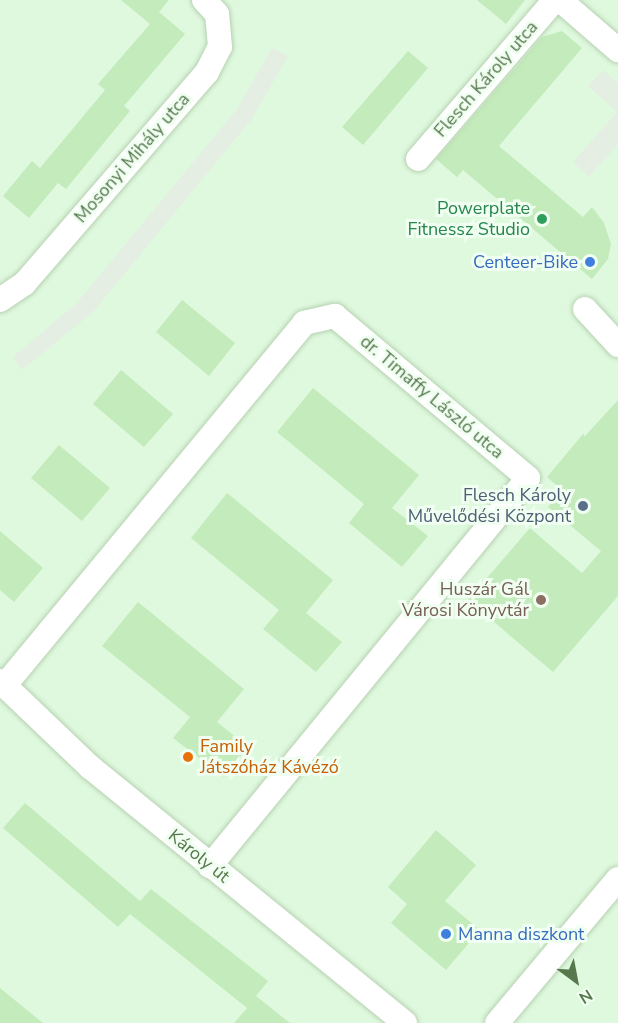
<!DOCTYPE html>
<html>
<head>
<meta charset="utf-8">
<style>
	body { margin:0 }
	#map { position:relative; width:618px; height:1023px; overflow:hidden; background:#eafcea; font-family:"Nunito Sans",sans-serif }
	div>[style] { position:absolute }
	.residential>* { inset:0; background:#dff9de }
	.industrial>* { inset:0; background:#e4eee2 }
	.building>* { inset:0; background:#c4ebbb }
	.roads { filter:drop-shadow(0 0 2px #b6d1b1) drop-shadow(0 0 2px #b6d1b1) }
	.minor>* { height:24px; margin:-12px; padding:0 12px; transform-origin:12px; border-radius:12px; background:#fff }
	.dots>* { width:16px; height:16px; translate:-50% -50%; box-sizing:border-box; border:3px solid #f0fff1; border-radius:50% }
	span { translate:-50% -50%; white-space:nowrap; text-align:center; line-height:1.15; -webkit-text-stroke:6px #f0fff1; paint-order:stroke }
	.street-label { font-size:18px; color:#57774d }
	.leisure-label { font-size:18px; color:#27864d }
	.right { translate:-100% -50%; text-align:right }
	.shop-label { font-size:18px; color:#366cbe }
	.left { translate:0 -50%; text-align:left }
	.service-label { font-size:18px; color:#4e5e75 }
	.education-label { font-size:18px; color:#785e54 }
	.food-label { font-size:18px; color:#c56008 }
	.north { position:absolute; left:546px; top:951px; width:60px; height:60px; -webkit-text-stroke:4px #f0fff1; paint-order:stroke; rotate:148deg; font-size:16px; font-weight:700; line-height:24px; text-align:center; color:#57774d }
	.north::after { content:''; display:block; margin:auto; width:21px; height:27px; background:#57774d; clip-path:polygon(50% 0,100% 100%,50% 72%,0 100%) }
</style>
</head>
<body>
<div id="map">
	<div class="residential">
		<div style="clip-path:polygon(0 0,618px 0,618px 1023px,0 1023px)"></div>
	</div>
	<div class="industrial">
		<div style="clip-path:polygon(272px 48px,288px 56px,251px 120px,93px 312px,22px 370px,13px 357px,77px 303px,237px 109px)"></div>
		<div style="clip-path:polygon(603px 70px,618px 83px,618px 144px,589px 177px,573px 162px,617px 112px,588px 86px)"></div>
	</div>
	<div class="building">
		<div style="clip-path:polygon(121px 0,169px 0,159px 12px,185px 34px,124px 106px,130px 111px,66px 189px,58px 183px,29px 218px,3px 196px,32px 161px,40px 168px,105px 90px,98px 84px,150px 24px)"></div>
		<div style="clip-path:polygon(477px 0,525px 0,506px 24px)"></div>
		<div style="clip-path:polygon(562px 31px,582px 48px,499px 146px,583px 217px,592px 207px,604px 223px,611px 244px,608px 259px,592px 279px,463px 170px,457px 177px,436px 159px,542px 37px)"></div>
		<div style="clip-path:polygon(408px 51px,428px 68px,363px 145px,342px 127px)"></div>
		<div style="clip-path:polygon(182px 300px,235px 343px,209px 376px,156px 332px)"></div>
		<div style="clip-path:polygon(121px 370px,173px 414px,144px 447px,93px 404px)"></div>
		<div style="clip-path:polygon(313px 388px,419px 475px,392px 508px,428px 536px,402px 567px,349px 523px,364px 504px,277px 432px)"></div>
		<div style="clip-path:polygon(618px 400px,618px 596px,553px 672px,468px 600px,530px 528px,582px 573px,601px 551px,548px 507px,562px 490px,547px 477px,583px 434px,585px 436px)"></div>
		<div style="clip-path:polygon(59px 445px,110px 488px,82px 521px,31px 478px)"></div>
		<div style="clip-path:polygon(227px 493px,333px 580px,306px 613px,342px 642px,316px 672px,263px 629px,279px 610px,191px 538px)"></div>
		<div style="clip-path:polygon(0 531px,43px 568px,14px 602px,0 590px)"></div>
		<div style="clip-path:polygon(138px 602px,244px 689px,217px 722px,248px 747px,224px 777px,173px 738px,190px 717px,102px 646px)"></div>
		<div style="clip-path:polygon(25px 803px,140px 901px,151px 889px,268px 981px,256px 996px,290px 1023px,234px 1023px,247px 1008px,130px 914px,118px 927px,3px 828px)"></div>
		<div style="clip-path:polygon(436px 830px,476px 865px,445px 901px,480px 930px,446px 970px,391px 923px,407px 904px,388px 887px)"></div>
		<div style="clip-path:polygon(0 988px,43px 1023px,0 1023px)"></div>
	</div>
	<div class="roads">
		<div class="minor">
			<div style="left:560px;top:0;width:77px;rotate:40.8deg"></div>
			<div style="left:418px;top:159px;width:210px;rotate:-49.3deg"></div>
			<div style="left:0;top:300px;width:29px;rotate:-34deg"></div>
			<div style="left:24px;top:284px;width:280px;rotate:-49.2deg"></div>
			<div style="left:207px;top:72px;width:28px;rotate:-63deg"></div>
			<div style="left:220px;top:47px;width:33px;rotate:-95deg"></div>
			<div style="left:217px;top:14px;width:19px;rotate:-133deg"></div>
			<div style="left:585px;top:309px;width:49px;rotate:47.5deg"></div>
			<div style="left:0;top:681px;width:124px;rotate:43.7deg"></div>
			<div style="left:90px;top:767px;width:406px;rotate:39.1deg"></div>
			<div style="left:5px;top:685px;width:470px;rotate:-50.4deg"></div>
			<div style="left:304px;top:323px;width:32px;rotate:-13deg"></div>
			<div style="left:335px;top:316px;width:252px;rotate:40deg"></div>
			<div style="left:528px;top:478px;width:502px;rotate:129.34deg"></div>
			<div style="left:497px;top:1023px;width:188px;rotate:-50deg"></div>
		</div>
	</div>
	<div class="dots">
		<div style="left:542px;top:219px;background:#2e9e5b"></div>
		<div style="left:590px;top:262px;background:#3f7fe0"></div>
		<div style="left:583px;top:506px;background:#5c6f8a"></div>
		<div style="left:541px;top:600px;background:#8d6e63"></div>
		<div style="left:188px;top:757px;background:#e8710a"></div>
		<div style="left:446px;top:934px;background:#3f7fe0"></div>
	</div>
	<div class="street-label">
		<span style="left:486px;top:79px;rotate:-49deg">Flesch Károly utca</span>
		<span style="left:132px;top:158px;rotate:-49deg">Mosonyi Mihály utca</span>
		<span style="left:432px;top:397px;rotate:40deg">dr. Timaffy László utca</span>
		<span style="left:199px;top:856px;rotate:39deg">Károly út</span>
	</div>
	<div class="leisure-label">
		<span class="right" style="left:530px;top:219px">Powerplate<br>Fitnessz Studio</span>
	</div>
	<div class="shop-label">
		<span class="right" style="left:578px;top:262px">Centeer-Bike</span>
		<span class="left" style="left:458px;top:934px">Manna diszkont</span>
	</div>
	<div class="service-label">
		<span class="right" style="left:571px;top:506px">Flesch Károly<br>Művelődési Központ</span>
	</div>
	<div class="education-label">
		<span class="right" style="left:529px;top:600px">Huszár Gál<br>Városi Könyvtár</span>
	</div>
	<div class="food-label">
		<span class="left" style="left:200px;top:757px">Family<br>Játszóház Kávézó</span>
	</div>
	<div class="north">N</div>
</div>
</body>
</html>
